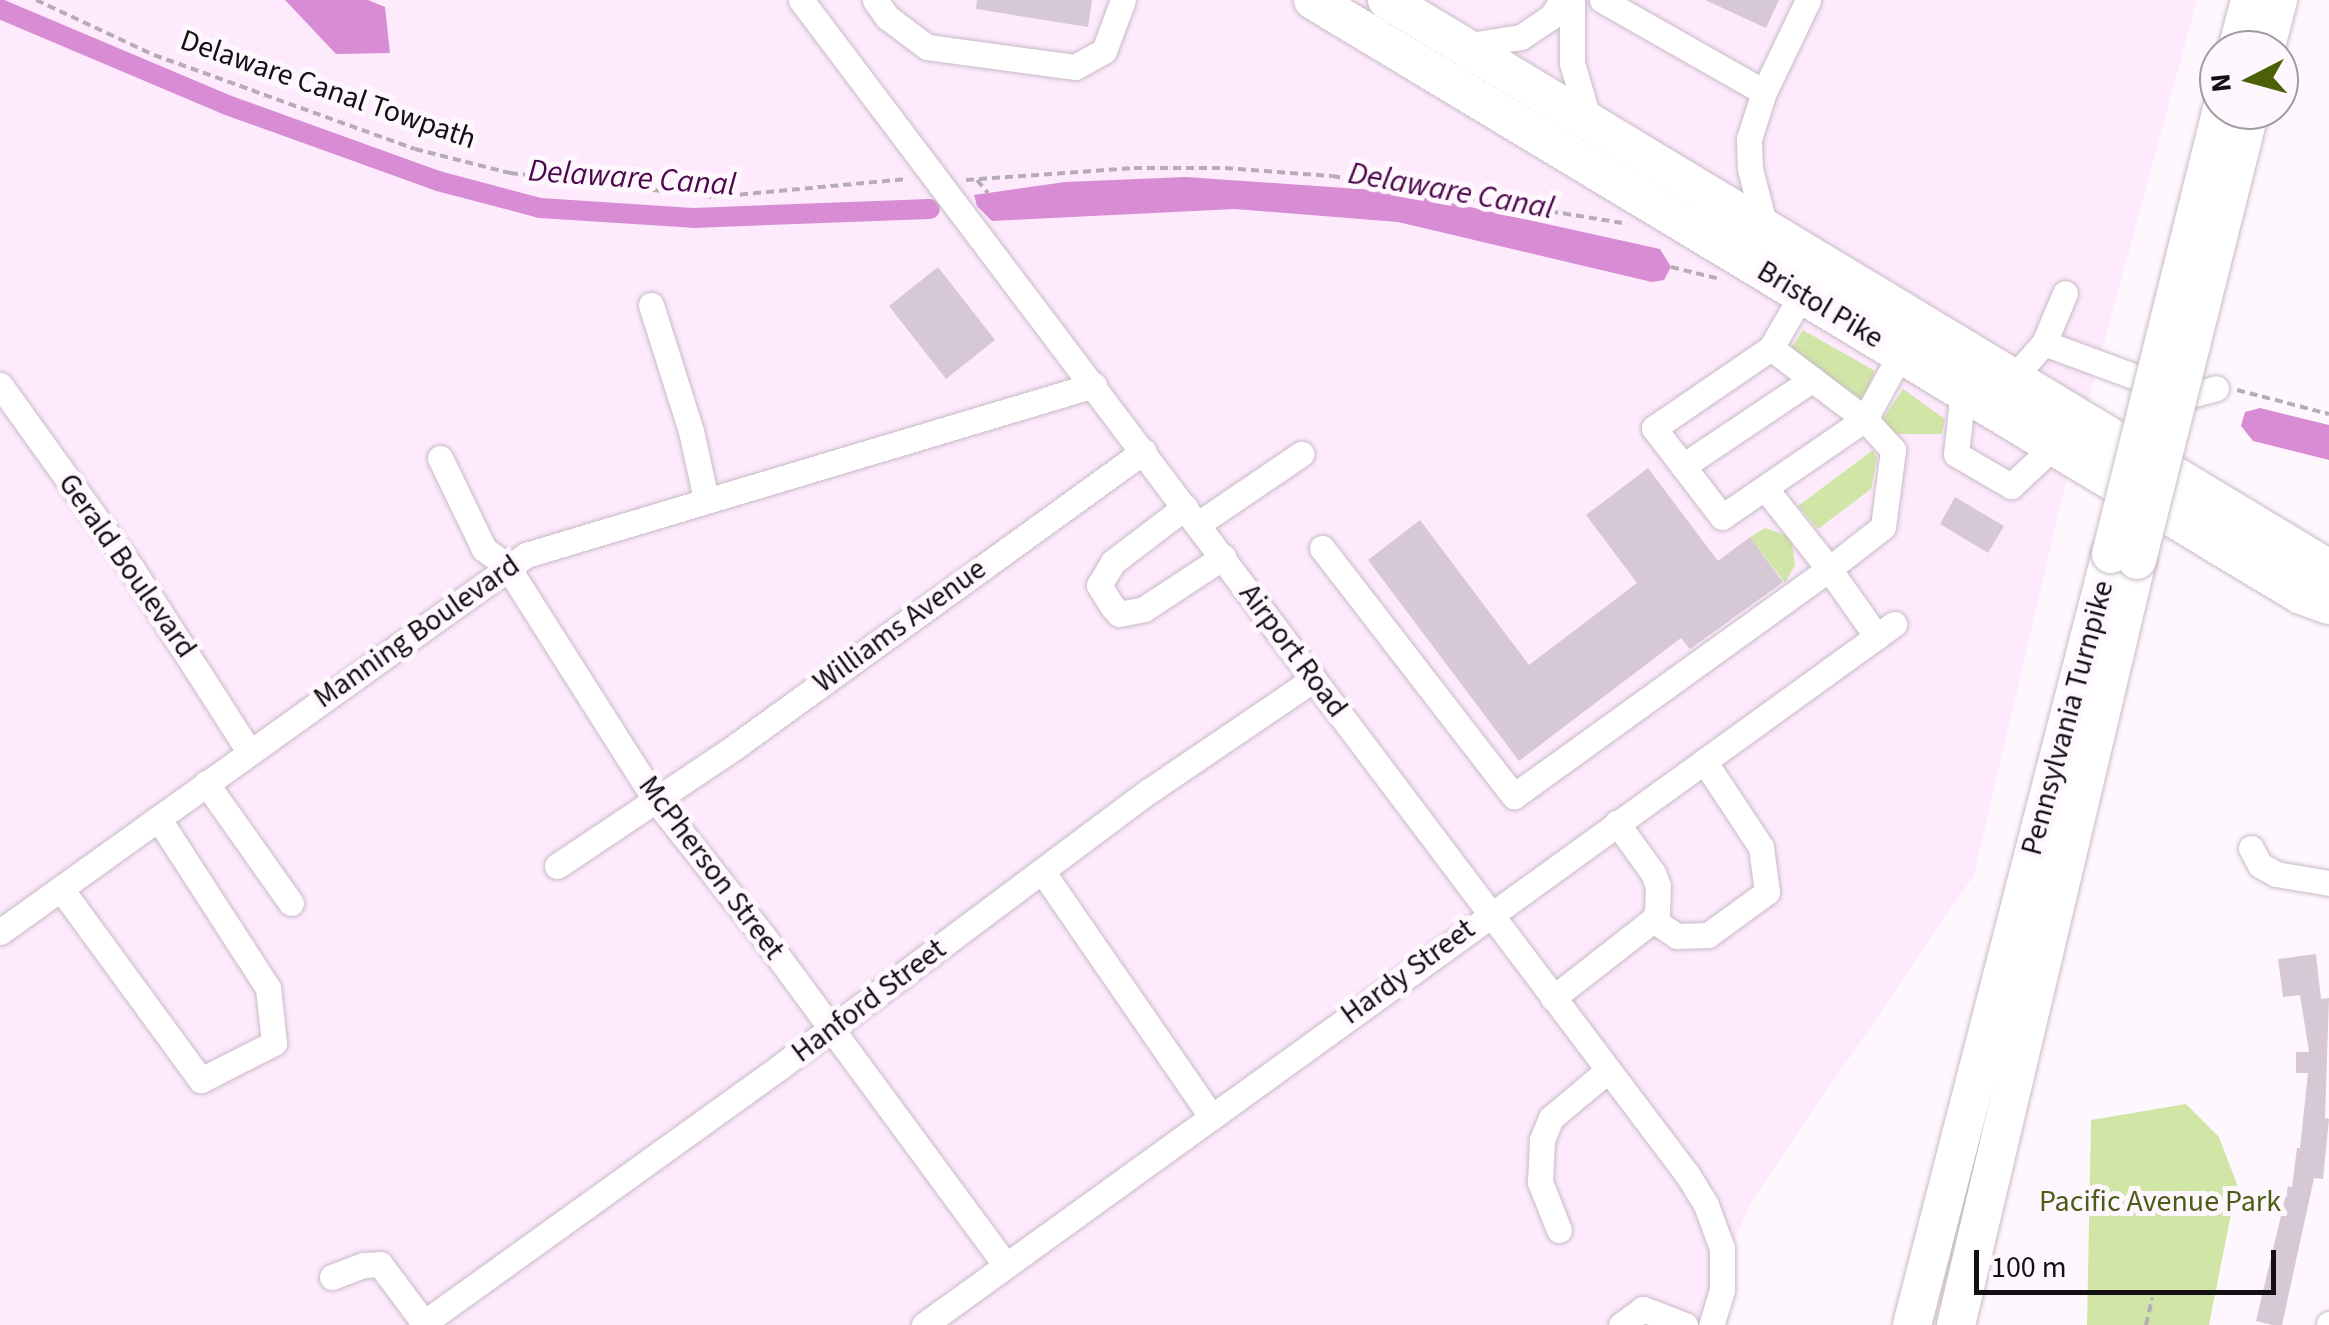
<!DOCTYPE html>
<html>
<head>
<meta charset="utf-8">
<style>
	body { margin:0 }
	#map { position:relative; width:2329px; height:1325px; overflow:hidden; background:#fff7fe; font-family:"Source Sans 3",sans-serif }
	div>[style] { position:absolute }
	.built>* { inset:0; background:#feeafd }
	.green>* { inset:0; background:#d1e5a7 }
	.water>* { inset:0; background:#d78cd3 }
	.canal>* { height:20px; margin:-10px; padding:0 10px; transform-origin:10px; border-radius:10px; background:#d78cd3 }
	.building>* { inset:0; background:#d6c9d5 }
	.path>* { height:4px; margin-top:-2px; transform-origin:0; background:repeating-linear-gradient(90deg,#b4aeb4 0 8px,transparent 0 13px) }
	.roads { filter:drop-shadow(0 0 2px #c8bbc7) drop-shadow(0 0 2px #c8bbc7) }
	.minor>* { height:25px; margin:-12.5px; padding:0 12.5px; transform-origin:12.5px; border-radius:12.5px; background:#fff }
	.highway>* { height:38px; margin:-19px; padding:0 19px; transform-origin:19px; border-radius:19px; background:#fff }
	.bridges { filter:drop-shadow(0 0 2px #c8bbc7) drop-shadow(0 0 2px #c8bbc7) }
	.highway-bridge>* { height:38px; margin:-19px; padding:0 19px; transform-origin:19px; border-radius:19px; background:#fff }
	span { translate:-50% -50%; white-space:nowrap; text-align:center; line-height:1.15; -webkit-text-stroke:10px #fff7fe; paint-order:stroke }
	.street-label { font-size:30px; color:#130f13 }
	.park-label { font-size:30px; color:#4b5d17 }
	.water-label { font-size:32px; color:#4c064b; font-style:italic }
	.north { position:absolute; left:2199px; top:30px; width:100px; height:100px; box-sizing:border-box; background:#fff7fe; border:2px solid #a19aa0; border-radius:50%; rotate:264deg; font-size:28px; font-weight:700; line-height:40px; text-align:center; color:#130f13 }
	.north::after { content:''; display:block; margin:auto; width:35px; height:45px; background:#4d6008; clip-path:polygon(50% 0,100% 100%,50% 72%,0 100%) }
	.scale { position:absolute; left:1974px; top:1250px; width:302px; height:45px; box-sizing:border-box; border:5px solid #130f13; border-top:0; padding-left:12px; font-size:30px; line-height:35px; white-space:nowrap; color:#130f13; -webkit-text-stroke:8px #fff7fe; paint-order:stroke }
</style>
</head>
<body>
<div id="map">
	<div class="built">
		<div style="clip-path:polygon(0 0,2197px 0,2062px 498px,1974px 875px,1753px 1199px,1696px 1325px,0 1325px)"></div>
	</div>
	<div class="green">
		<div style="clip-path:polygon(1803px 330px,1875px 371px,1862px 399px,1857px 400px,1790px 350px)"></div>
		<div style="clip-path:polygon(1903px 389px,1945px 419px,1942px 434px,1896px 434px,1882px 420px)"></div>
		<div style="clip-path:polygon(1873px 450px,1877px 459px,1871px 489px,1818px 529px,1798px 506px)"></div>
		<div style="clip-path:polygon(1765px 528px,1786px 535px,1792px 543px,1795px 565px,1785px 583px,1750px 537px)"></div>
		<div style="clip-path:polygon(2186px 1104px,2219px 1137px,2237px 1184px,2209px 1325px,2087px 1325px,2091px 1120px)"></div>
	</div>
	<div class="water">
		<div style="clip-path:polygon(285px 0,368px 0,385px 7px,390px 53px,336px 54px)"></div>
		<div style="clip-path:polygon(1186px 177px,1402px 192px,1660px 249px,1671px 267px,1664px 280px,1652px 282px,1398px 222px,1235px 209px,992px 221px,977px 206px,974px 195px,1065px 182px)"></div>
		<div style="clip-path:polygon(2260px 408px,2329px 425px,2329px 460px,2253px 441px,2241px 426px,2245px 412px)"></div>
	</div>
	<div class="canal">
		<div style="left:0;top:9px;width:246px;rotate:22.9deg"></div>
		<div style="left:227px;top:105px;width:224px;rotate:19.8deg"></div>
		<div style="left:438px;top:181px;width:106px;rotate:14.8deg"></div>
		<div style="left:540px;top:208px;width:153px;rotate:3.7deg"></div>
		<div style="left:693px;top:218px;width:237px;rotate:-2.2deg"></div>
	</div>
	<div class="building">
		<div style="clip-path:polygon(977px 0,1092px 0,1088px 27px,976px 9px)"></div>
		<div style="clip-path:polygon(1705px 0,1779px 0,1766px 28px)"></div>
		<div style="clip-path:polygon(938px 267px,995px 340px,946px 379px,889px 306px)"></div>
		<div style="clip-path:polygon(1648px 468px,1718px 561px,1750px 537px,1783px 582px,1690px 649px,1681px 638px,1519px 761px,1368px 560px,1420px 520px,1529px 665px,1637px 583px,1586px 515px)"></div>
		<div style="clip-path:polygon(1955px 497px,2004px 526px,1988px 553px,1940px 524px)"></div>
		<div style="clip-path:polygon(2316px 954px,2321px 999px,2329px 998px,2325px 1118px,2329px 1119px,2323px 1179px,2314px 1178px,2282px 1325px,2272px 1325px,2256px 1321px,2288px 1186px,2292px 1187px,2297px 1148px,2300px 1148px,2308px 1073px,2296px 1073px,2296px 1052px,2309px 1052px,2300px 995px,2283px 997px,2278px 959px)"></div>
	</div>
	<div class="path">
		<div style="left:36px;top:0;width:130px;rotate:25deg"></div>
		<div style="left:154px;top:55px;width:277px;rotate:19.8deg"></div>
		<div style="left:415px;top:149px;width:98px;rotate:14.2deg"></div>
		<div style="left:510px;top:173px;width:205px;rotate:6.7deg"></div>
		<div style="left:714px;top:197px;width:194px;rotate:-5.3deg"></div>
		<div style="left:966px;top:180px;width:168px;rotate:-4.1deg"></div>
		<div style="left:1134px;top:168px;width:91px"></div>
		<div style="left:1225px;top:168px;width:107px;rotate:4.3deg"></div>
		<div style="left:1332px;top:176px;width:299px;rotate:9.2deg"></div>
		<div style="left:977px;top:180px;width:17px;rotate:50deg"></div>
		<div style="left:1671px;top:267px;width:50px;rotate:13.8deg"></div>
		<div style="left:2237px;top:390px;width:95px;rotate:14.6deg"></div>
		<div style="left:2146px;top:1325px;width:28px;rotate:-77deg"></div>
	</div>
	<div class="roads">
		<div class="minor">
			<div style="left:801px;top:0;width:1471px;rotate:52.96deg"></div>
			<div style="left:1687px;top:1174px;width:36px;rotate:58deg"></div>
			<div style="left:1706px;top:1205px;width:46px;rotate:69.6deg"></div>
			<div style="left:1722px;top:1248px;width:42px;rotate:90deg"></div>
			<div style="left:1722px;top:1290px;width:37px;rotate:107deg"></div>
			<div style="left:875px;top:0;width:21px;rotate:55deg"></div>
			<div style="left:887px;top:17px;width:50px;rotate:36.9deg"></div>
			<div style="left:927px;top:47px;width:149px;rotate:7.7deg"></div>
			<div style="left:1075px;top:67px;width:33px;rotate:-29deg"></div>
			<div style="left:1104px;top:51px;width:54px;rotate:-69.6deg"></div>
			<div style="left:1572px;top:0;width:63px;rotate:90deg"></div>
			<div style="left:1572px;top:63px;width:60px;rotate:73.7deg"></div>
			<div style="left:1602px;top:0;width:186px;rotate:29.6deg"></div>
			<div style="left:1464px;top:46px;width:58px;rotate:-9deg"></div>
			<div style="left:1521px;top:37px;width:36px;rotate:-34deg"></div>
			<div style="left:1551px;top:17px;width:20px;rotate:-57deg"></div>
			<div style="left:1765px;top:227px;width:60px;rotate:-104.5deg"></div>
			<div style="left:1750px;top:169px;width:30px;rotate:-92deg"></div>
			<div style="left:1749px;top:139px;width:49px;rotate:-72.3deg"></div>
			<div style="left:1764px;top:92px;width:102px;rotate:-64.4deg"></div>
			<div style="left:651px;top:305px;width:132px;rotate:72.4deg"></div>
			<div style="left:691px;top:431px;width:70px;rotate:77.6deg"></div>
			<div style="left:2044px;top:343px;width:153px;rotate:20.3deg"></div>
			<div style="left:2187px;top:396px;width:30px;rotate:-15deg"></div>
			<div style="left:1771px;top:348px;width:118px;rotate:37.1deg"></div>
			<div style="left:1865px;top:419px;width:173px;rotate:145.6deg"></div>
			<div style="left:1722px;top:517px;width:112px;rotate:-127.4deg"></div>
			<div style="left:1654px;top:428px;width:142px;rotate:-34.4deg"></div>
			<div style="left:1771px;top:348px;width:62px;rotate:-60.1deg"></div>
			<div style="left:2014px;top:377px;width:45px;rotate:-48.6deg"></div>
			<div style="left:2044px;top:343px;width:54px;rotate:-67.2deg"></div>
			<div style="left:0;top:385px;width:226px;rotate:54.3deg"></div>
			<div style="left:132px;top:569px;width:216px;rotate:57.3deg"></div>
			<div style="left:1963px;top:390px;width:64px;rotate:96.2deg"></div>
			<div style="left:1956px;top:454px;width:64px;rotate:30.2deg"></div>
			<div style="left:2011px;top:486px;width:60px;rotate:-43deg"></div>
			<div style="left:440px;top:458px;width:101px;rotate:64.2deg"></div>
			<div style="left:484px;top:549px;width:29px;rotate:36deg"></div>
			<div style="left:507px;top:566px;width:275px;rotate:57.6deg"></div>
			<div style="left:654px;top:798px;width:176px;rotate:51.7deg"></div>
			<div style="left:763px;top:936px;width:409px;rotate:53.6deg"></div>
			<div style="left:1683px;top:466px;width:156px;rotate:-33.8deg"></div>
			<div style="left:1765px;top:488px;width:103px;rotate:51.7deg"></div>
			<div style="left:1829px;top:569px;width:68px;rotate:-37.9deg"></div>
			<div style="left:1883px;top:527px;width:78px;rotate:-82.6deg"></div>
			<div style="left:1893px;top:450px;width:42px;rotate:-132.1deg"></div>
			<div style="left:1865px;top:419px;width:75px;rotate:-61.4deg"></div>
			<div style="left:1185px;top:507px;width:91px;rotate:142.6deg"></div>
			<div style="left:1113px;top:562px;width:27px;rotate:121deg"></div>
			<div style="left:1099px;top:585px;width:26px;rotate:58deg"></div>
			<div style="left:1113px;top:607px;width:9px;rotate:49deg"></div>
			<div style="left:1119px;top:614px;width:25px;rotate:-11deg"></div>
			<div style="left:1144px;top:609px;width:95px;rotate:-33.4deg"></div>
			<div style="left:1198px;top:524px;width:125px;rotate:-34.2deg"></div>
			<div style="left:1322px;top:548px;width:314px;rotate:52.3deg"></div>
			<div style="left:1514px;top:796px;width:388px;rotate:-35.8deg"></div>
			<div style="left:1829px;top:569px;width:83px;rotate:54.8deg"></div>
			<div style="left:206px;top:783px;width:147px;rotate:54.7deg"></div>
			<div style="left:2251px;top:848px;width:19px;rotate:62deg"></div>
			<div style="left:2260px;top:865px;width:18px;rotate:29deg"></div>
			<div style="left:2276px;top:874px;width:54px;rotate:9.6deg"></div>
			<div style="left:557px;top:866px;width:216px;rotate:-33.8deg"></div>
			<div style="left:736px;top:746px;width:503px;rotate:-35.87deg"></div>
			<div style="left:1042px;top:871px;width:298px;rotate:55.4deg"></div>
			<div style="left:61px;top:889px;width:237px;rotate:53.8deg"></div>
			<div style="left:201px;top:1080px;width:82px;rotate:-26.9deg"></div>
			<div style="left:274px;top:1043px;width:55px;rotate:-96.2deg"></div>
			<div style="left:268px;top:988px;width:202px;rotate:-122.9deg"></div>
			<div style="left:1653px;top:920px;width:29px;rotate:34deg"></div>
			<div style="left:1677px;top:936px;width:31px;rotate:-2deg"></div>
			<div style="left:1708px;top:935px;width:73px;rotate:-36.1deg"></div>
			<div style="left:1767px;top:892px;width:45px;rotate:-97.6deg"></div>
			<div style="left:1761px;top:847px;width:103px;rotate:-123.5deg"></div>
			<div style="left:0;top:932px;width:647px;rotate:-35.63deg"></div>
			<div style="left:526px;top:555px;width:593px;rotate:-16.66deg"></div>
			<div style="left:1553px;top:998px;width:127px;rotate:-38deg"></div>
			<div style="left:1653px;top:920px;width:9px;rotate:-63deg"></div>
			<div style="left:1657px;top:912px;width:26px;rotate:-88deg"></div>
			<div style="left:1658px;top:886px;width:14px;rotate:-111deg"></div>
			<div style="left:1653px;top:873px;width:62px;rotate:-125.8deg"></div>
			<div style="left:1559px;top:1230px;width:52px;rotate:-111.6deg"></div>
			<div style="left:1540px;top:1182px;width:42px;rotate:-87.3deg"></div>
			<div style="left:1542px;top:1140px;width:24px;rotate:-68deg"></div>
			<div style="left:1551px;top:1118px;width:73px;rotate:-40deg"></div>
			<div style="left:332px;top:1277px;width:33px;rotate:-21deg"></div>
			<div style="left:363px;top:1265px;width:17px;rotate:-3deg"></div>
			<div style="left:380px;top:1264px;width:74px;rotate:53.3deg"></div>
			<div style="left:421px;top:1325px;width:443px;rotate:-35.7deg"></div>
			<div style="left:781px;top:1066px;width:459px;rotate:-36.8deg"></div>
			<div style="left:1149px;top:791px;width:199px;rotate:-34.2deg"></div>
			<div style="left:924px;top:1325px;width:1197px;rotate:-35.85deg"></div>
			<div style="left:1621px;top:1325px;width:27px;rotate:-36deg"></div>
			<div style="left:1643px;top:1309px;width:45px;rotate:20.9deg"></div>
			<div style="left:2329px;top:1325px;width:1px;rotate:-90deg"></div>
		</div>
		<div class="highway">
			<div style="left:1313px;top:0;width:1153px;rotate:31.06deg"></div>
			<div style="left:2301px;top:595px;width:30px;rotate:20deg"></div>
			<div style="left:1387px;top:0;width:1101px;rotate:31.13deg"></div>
			<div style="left:2237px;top:50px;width:52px;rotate:-75.4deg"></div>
			<div style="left:2265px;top:50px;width:52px;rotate:-75.4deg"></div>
			<div style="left:1912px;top:1325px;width:796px;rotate:-75.53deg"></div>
			<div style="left:1956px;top:1325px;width:786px;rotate:-76.69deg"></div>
		</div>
	</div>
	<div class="bridges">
		<div class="highway-bridge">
			<div style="left:2111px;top:554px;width:458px;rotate:-76deg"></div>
			<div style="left:2137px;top:560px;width:464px;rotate:-75.9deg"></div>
		</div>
	</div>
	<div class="street-label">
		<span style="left:328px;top:90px;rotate:19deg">Delaware Canal Towpath</span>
		<span style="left:1820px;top:305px;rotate:31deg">Bristol Pike</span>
		<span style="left:127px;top:566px;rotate:55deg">Gerald Boulevard</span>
		<span style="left:900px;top:626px;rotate:-36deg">Williams Avenue</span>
		<span style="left:417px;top:632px;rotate:-35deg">Manning Boulevard</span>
		<span style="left:1293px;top:651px;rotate:53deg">Airport Road</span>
		<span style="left:2068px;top:718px;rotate:-75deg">Pennsylvania Turnpike</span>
		<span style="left:711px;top:868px;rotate:53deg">McPherson Street</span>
		<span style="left:1408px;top:972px;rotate:-36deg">Hardy Street</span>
		<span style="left:869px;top:1001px;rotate:-37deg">Hanford Street</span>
	</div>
	<div class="park-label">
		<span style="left:2160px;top:1202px">Pacific Avenue Park</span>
	</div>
	<div class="water-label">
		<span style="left:632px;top:178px;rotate:4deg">Delaware Canal</span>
		<span style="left:1451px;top:191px;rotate:10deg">Delaware Canal</span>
	</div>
	<div class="north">N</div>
	<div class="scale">100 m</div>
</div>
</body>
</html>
